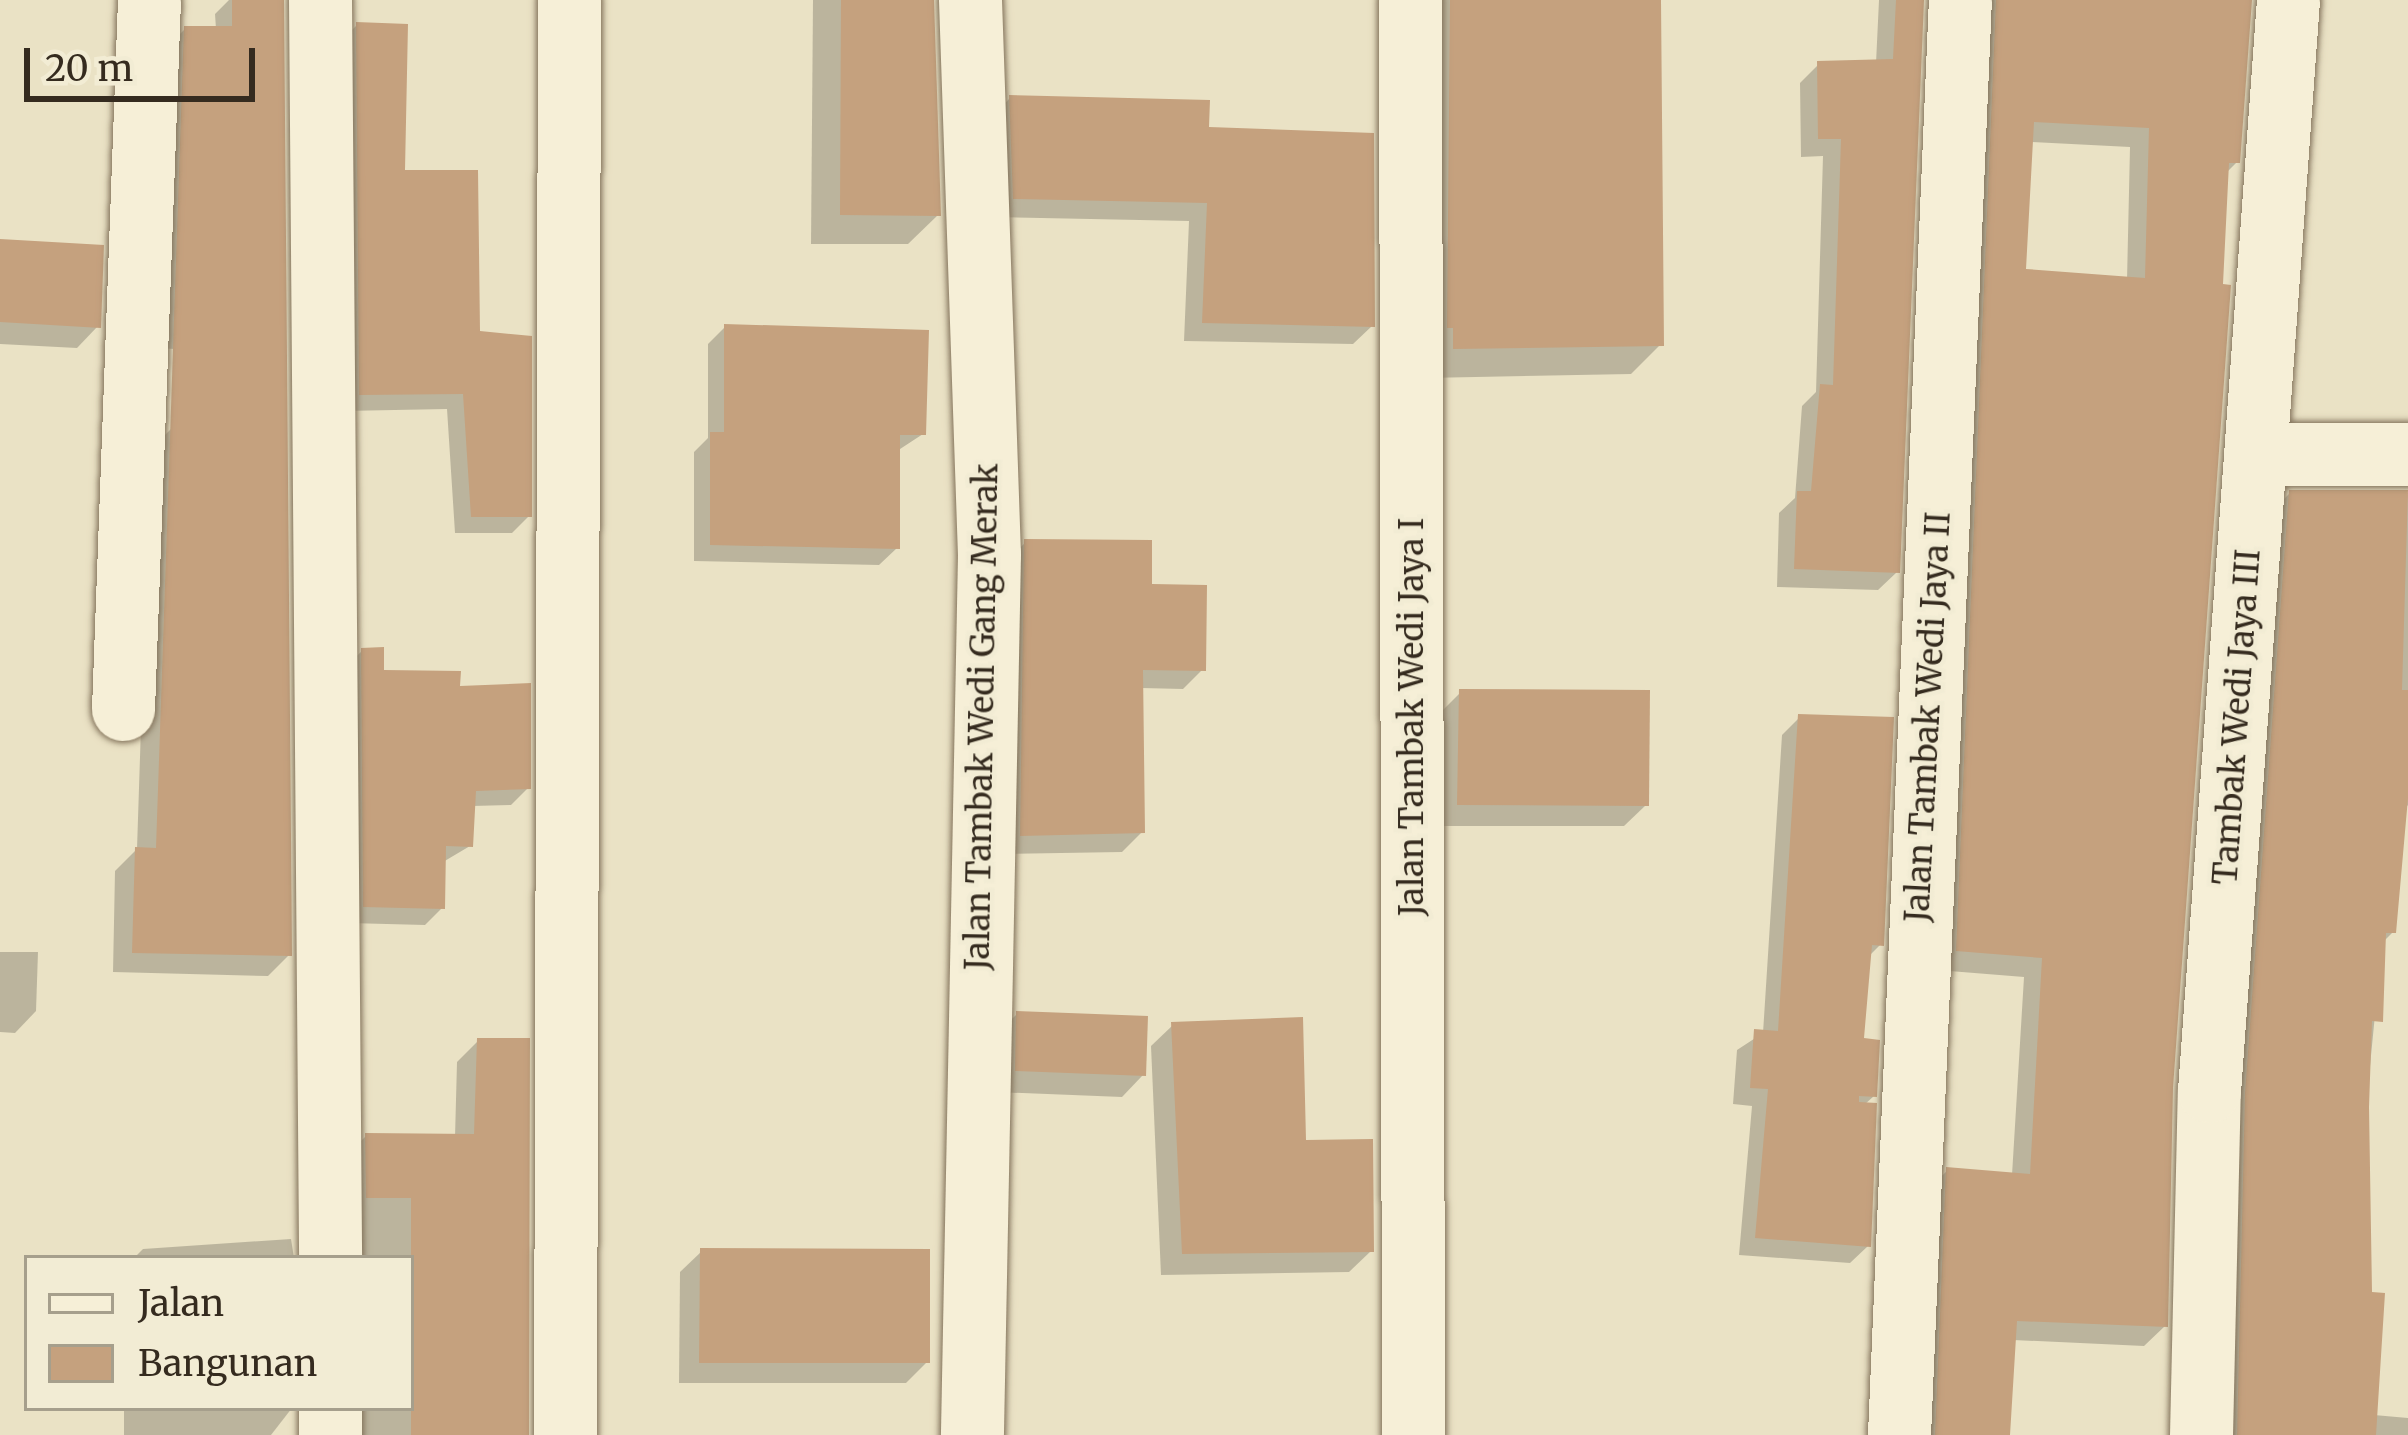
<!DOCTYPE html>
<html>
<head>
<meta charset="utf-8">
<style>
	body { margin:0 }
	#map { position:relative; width:2408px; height:1435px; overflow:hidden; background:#eae2c5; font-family:Merriweather,serif }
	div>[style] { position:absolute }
	.shadow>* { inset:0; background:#0003 }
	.building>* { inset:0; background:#c5a17e }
	.roads { filter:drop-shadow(0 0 3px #84745c) drop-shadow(0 0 3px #84745c) }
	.minor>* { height:63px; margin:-31.5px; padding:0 31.5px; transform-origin:31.5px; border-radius:31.5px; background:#f6efd7 }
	span { translate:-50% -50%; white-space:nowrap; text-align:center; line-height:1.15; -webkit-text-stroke:9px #f2ecd4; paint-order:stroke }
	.street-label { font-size:33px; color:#352b1f }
	.legend { position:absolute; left:24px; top:1255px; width:390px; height:156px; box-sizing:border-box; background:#f2ecd4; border:3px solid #a69f8c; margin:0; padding:15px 21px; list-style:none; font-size:36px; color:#352b1f }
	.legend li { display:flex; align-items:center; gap:24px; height:60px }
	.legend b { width:60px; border:3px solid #a69f8c }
	.scale { position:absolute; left:24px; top:48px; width:231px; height:54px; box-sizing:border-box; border:6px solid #352b1f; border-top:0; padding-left:15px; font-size:36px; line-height:42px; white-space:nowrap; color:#352b1f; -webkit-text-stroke:9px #f2ecd4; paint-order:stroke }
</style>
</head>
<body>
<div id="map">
	<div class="shadow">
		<div style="clip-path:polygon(229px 0,283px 0,267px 354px,157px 348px,168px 46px,185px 29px,216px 29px,215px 14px)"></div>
		<div style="clip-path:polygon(813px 0,931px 0,938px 215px,908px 244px,811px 244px)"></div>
		<div style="clip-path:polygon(1440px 0,1658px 0,1661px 344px,1631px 374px,1425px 378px)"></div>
		<div style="clip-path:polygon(1879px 0,1921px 0,1897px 572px,1878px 590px,1777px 587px,1779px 513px,1795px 498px,1802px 406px,1816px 392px,1823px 156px,1801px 157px,1800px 83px,1819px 64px,1876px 63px)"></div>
		<div style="clip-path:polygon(evenodd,1971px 0,2249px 0,2237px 162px,2225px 174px,2170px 1088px,2165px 1326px,2144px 1346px,2013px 1340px,2007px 1435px,1917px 1435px,1927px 1190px,1948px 1170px,2012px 1175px,2024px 977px,1937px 970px,1971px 0,2030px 142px,2130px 147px,2127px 280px,2023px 272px,2030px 142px)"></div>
		<div style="clip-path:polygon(357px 25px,402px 173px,477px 333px,529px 516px,512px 533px,455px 533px,447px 409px,343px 411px,340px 42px)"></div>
		<div style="clip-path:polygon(1010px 98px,1206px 130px,1372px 326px,1353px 344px,1184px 341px,1189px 221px,995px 217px,992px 117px)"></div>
		<div style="clip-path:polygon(0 242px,98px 326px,77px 348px,0 344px)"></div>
		<div style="clip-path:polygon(725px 327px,923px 434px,897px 451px,897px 548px,879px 565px,694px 561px,694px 452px,708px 438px,708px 344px)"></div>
		<div style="clip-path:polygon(171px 429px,289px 955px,268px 976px,113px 972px,115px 871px,137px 849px,150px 450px)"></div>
		<div style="clip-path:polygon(2290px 493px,2408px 493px,2408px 805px,2401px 813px,2393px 932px,2382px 943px,2366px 1107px,2374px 1415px,2408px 1418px,2408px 1435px,2219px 1435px,2270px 513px)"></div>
		<div style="clip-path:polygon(1026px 542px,1149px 587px,1203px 669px,1183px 689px,1141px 688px,1142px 832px,1122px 852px,1001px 854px,1006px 561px)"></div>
		<div style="clip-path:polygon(362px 651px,381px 673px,457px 689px,528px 788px,511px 805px,472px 806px,470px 846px,443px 862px,442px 908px,425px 925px,348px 923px,345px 667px)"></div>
		<div style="clip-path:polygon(1461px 692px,1646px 805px,1624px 826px,1437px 826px,1439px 714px)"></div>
		<div style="clip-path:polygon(1800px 717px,1881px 944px,1867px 958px,1861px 1041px,1874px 1096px,1864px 1105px,1868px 1246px,1850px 1263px,1739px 1255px,1752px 1106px,1733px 1104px,1737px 1050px,1763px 1033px,1782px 735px)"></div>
		<div style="clip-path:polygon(0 952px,38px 952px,36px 1011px,15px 1033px,0 1032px)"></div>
		<div style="clip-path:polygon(1017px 1014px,1143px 1075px,1122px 1097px,995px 1092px,996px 1035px)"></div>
		<div style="clip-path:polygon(1173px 1025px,1303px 1143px,1371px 1251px,1349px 1272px,1161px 1275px,1151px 1046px)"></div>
		<div style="clip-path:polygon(478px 1041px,526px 1435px,344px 1435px,338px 1408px,411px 1408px,411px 1258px,346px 1258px,345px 1157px,366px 1136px,455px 1137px,457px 1062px)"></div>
		<div style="clip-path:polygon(291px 1239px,294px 1258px,134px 1258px,143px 1249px)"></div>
		<div style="clip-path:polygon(702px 1251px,927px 1362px,906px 1383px,679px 1383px,680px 1272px)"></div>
		<div style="clip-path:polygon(124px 1408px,292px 1408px,271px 1435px,124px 1435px)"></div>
	</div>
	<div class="building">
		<div style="clip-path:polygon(232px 0,284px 0,292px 956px,132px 953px,135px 847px,156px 848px,184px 26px,232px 26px)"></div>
		<div style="clip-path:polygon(841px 0,934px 0,941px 216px,840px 215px)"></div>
		<div style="clip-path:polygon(1450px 0,1661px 0,1664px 346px,1453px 349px,1453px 328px,1447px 328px)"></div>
		<div style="clip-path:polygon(1896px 0,1924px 0,1900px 573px,1794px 569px,1797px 491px,1811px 491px,1820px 384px,1833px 385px,1841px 139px,1818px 139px,1817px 61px,1893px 59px)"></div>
		<div style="clip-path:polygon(evenodd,1996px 0,2252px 0,2240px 163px,2229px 163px,2223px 284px,2231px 285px,2173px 1088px,2168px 1327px,2017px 1321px,2010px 1435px,1935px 1435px,1946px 1167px,2030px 1174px,2042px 958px,1956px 951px,1996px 0,2034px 122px,2149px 128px,2145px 278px,2026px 269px,2034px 122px)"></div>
		<div style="clip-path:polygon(356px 22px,408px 24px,405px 170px,478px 170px,480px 331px,532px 336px,532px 517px,471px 517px,463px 394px,359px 395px)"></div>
		<div style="clip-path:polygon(1009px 95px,1210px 100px,1209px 127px,1374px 133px,1375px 327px,1202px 323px,1207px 203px,1013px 199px)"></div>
		<div style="clip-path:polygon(0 239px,104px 245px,101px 328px,0 322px)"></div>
		<div style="clip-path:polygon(724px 324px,929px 330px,926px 435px,900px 435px,900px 549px,710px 545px,710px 432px,724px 432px)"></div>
		<div style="clip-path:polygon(2289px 490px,2408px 490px,2402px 690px,2408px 690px,2408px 798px,2396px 933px,2386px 933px,2383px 1022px,2372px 1021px,2369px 1107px,2372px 1292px,2385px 1293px,2376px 1435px,2237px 1435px,2245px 1093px)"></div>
		<div style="clip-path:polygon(1024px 539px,1152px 540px,1152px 584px,1207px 585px,1206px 671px,1143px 670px,1145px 833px,1020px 836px)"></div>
		<div style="clip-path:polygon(384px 647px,384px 670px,461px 671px,460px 686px,531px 683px,531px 789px,476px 791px,473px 847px,446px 846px,445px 909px,363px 907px,361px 648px)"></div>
		<div style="clip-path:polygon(1459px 689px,1650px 690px,1649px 806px,1457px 805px)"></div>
		<div style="clip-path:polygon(1798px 714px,1894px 717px,1884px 946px,1872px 945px,1864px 1038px,1880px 1040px,1877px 1097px,1859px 1096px,1859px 1102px,1877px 1103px,1871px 1247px,1755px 1238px,1768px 1089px,1750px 1088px,1754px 1029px,1778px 1031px)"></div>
		<div style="clip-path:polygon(1016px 1011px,1148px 1016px,1146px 1076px,1015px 1071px)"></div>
		<div style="clip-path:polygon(1303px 1017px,1306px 1140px,1373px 1139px,1374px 1252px,1182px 1254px,1171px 1022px)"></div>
		<div style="clip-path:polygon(477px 1038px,530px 1038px,529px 1435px,411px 1435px,411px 1198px,366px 1198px,365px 1133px,474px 1134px)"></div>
		<div style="clip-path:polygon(700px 1248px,930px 1249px,930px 1363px,699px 1363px)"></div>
	</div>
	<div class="roads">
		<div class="minor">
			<div style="left:320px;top:0;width:1258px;rotate:89.54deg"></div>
			<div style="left:970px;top:0;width:554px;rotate:88.04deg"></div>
			<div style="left:989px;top:554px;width:881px;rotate:91.11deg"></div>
			<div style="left:1410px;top:0;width:1435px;rotate:89.88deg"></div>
			<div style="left:2256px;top:454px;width:152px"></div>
			<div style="left:123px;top:709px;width:709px;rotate:-87.9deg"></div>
			<div style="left:330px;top:1408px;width:27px;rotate:90deg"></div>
			<div style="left:565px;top:1435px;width:1435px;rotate:-89.84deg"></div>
			<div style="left:1899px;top:1435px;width:1436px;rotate:-87.57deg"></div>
			<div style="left:2201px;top:1435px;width:344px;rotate:-88.7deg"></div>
			<div style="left:2209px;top:1091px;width:1094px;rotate:-85.86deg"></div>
		</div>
	</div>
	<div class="street-label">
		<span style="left:982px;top:717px;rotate:-89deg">Jalan Tambak Wedi Gang Merak</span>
		<span style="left:1412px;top:717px;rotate:-90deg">Jalan Tambak Wedi Jaya I</span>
		<span style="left:1928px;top:717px;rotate:-87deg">Jalan Tambak Wedi Jaya II</span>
		<span style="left:2237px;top:717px;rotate:-86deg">Tambak Wedi Jaya III</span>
	</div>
	<ul class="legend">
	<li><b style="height:15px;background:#f6efd7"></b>Jalan</li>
	<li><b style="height:33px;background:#c5a17e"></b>Bangunan</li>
	</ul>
	<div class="scale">20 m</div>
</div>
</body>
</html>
